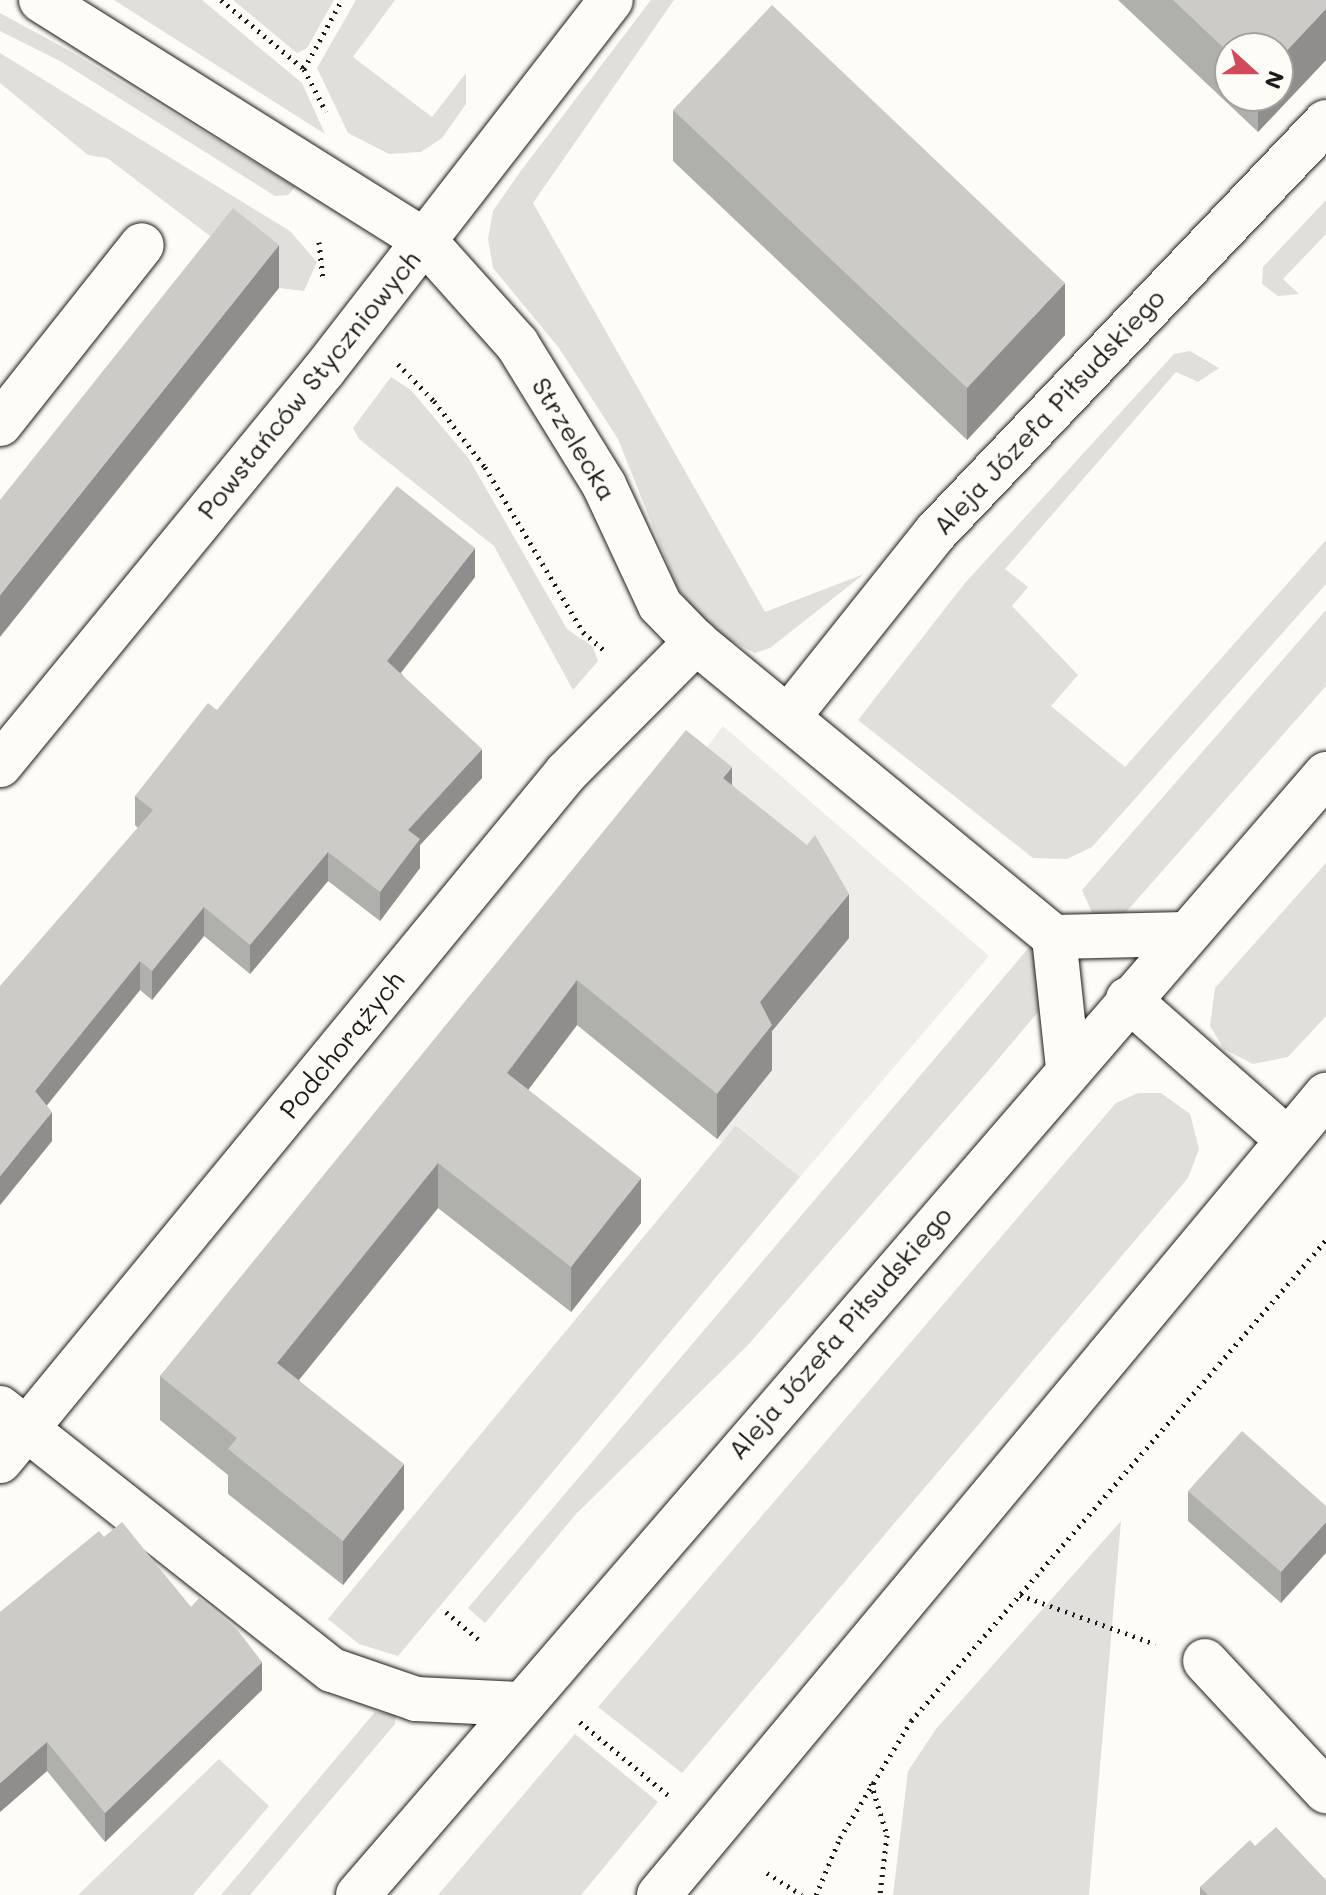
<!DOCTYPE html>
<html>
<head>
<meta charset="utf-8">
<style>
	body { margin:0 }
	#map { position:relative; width:1326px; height:1895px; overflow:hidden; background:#fdfcf7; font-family:Mali,sans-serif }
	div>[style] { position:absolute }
	.built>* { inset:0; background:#eeede9 }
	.green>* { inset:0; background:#e0dfdb }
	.path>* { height:5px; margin-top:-2.5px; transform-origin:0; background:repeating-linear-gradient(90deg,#1c1c1c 0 2px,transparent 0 8px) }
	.roads { filter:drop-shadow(0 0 2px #1c1c1c) drop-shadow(0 0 2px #1c1c1c) }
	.minor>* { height:44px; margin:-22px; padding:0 22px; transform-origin:22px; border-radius:22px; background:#fdfcf7 }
	.major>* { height:44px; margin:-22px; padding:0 22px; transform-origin:22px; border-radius:22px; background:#fdfcf7 }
	.wall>* { inset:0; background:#afafac }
	.shaded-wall>* { inset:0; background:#8f8e8c }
	.building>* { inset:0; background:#cccbc8 }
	span { translate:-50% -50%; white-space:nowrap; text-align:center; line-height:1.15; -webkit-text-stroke:7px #fdfcf7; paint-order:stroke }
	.street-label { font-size:26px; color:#1c1c1c }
	.north { position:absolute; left:1214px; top:32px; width:80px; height:80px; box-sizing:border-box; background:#fdfcf7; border:2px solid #a3a29f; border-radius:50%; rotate:111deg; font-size:22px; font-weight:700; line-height:32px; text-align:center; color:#1c1c1c }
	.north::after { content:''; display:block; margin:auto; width:28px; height:36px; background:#d1495b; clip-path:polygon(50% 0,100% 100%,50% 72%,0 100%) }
</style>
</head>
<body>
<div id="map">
	<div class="built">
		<div style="clip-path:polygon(723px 726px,989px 956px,800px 1177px,737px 1125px,722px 1142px,649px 1083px,668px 1059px,686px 775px)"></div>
	</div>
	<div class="green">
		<div style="clip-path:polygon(114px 0,202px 0,302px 83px,325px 134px)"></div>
		<div style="clip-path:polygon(233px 0,334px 0,307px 48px,297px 53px)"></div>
		<div style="clip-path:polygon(356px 0,395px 0,353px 57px,432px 117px,466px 73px,466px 104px,442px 138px,421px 152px,389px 154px,348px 133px,317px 68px)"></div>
		<div style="clip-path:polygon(651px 0,674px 0,533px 203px,765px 612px,864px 574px,770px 648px,755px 653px,711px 631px,677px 587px,618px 439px,559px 348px,493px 268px,488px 239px,493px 211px,520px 172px)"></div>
		<div style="clip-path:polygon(0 13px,70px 51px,295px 187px,288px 195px,275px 196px,60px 61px,0 31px)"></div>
		<div style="clip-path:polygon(0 53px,290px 231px,317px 262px,304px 291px,279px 288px,107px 158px,88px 155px,0 83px)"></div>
		<div style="clip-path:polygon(1326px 200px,1326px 234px,1283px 279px,1299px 294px,1278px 296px,1262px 284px,1263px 267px)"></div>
		<div style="clip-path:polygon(1190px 351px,1219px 368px,1198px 382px,1176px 372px,1005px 569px,1028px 587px,1012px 606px,1078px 675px,1051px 706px,1125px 767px,1326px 540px,1326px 584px,1092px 847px,1067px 859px,1033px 858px,858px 720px,965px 583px,1174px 354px)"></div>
		<div style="clip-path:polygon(391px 377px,411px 390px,469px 459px,567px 629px,593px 647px,598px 661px,573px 690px,494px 546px,359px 439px,353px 428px)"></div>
		<div style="clip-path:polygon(1326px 610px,1326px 686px,1126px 912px,1105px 922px,1095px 919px,1082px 890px)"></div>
		<div style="clip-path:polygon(1326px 863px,1326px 1016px,1288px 1057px,1253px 1064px,1224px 1049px,1210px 1026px,1215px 988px)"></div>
		<div style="clip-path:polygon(1032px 944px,1042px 971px,1044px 1005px,983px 1077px,747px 1346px,576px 1514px,485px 1623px,468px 1608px)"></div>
		<div style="clip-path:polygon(1138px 1093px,1161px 1093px,1190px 1114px,1199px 1149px,1188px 1178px,682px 1773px,598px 1707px,1116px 1103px)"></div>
		<div style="clip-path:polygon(736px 1125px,800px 1177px,398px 1656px,359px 1644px,328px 1619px)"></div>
		<div style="clip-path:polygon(1121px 1521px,1089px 1895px,893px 1895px,908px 1771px,936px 1729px)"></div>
		<div style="clip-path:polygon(375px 1712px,396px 1715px,395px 1724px,250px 1895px,221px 1895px)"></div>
		<div style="clip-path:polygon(575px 1734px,658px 1802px,581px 1895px,438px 1895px)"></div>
		<div style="clip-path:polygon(219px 1759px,269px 1806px,193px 1895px,78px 1895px)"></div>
	</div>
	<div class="path">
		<div style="left:221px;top:0;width:108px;rotate:39.7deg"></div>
		<div style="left:304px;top:69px;width:48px;rotate:62.9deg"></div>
		<div style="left:304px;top:69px;width:79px;rotate:-61.2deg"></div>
		<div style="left:319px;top:242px;width:37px;rotate:84deg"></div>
		<div style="left:398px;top:364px;width:52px;rotate:45.8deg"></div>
		<div style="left:434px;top:401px;width:83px;rotate:52.3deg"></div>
		<div style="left:485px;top:467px;width:192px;rotate:59.3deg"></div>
		<div style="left:583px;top:632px;width:30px;rotate:41deg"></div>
		<div style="left:1020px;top:1595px;width:144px;rotate:19.9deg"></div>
		<div style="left:446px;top:1612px;width:42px;rotate:40.2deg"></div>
		<div style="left:580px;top:1722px;width:114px;rotate:39.7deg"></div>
		<div style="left:871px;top:1783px;width:54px;rotate:72.9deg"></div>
		<div style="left:887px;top:1835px;width:60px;rotate:96.7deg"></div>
		<div style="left:767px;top:1873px;width:41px;rotate:32.2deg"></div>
		<div style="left:816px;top:1895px;width:62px;rotate:-67.2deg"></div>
		<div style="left:840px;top:1838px;width:137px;rotate:-58.7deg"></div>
		<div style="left:911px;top:1721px;width:635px;rotate:-49.21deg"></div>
	</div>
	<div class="roads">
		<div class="minor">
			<div style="left:41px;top:0;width:452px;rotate:32.1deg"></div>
			<div style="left:424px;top:240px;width:140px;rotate:48.2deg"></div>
			<div style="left:517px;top:344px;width:166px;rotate:58.3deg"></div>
			<div style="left:604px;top:485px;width:132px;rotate:65deg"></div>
			<div style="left:660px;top:605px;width:52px;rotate:45.8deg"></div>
			<div style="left:696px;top:642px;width:464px;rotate:39.5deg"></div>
			<div style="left:0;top:424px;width:228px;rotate:-51.6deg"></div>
			<div style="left:789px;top:716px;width:236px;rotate:-51.4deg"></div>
			<div style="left:936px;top:532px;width:566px;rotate:-46.43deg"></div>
			<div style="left:0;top:765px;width:511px;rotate:-50.64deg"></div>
			<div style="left:324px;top:370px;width:468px;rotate:-52.2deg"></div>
			<div style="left:1068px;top:1068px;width:132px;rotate:-96.1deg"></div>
			<div style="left:1054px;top:937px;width:131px;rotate:-1.3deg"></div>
			<div style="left:0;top:1408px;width:423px;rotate:38.3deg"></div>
			<div style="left:332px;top:1670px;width:89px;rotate:19deg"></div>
			<div style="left:416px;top:1699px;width:103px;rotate:2.8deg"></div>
			<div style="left:0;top:1461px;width:891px;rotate:-50.56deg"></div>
			<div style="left:566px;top:773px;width:185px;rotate:-45.2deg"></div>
			<div style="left:1205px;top:1661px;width:178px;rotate:47.1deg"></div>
		</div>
		<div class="major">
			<div style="left:1128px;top:999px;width:213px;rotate:41.4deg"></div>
			<div style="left:358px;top:1895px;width:1481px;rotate:-49.19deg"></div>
			<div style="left:659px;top:1895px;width:1042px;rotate:-50.18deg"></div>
		</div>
	</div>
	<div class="wall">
		<div style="clip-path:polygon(evenodd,1118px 0,1326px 0,1326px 60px,1258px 132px,1118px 0,1230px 48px,1278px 96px,1230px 96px,1230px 48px)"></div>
		<div style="clip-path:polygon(673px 110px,1065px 335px,967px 440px,673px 161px)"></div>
		<div style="clip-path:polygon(475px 577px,401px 673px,482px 778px,420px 845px,420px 868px,380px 921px,328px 881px,250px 974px,204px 936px,152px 1000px,140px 990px,47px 1105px,52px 1141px,0 1205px,138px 828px,135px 825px,135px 796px,217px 710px)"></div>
		<div style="clip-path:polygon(732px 785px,849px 938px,772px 1031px,772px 1070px,717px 1139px,577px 1025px,528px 1090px,641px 1223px,571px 1312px,438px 1208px,299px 1380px,404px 1509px,343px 1585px,228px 1494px,228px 1475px,160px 1420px,160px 1376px)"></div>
		<div style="clip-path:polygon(1188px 1491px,1326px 1506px,1281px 1603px,1188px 1521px)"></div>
		<div style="clip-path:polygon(104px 1537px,191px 1607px,262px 1690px,105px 1842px,47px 1771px,0 1812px)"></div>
		<div style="clip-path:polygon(1255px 1846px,1326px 1895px,1200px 1895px,1200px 1887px)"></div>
	</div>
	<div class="shaded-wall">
		<div style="clip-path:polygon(1326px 9px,1326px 60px,1258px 132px,1258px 96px,1278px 96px,1278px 60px)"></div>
		<div style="clip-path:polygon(279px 245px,279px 288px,0 637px,0 595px)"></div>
		<div style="clip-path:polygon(1065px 283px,1065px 335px,967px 440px,967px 388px)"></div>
		<div style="clip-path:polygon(475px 548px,475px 577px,387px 690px,387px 661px)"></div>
		<div style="clip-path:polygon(482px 749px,482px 778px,420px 845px,420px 868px,380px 921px,380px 892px,408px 830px)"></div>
		<div style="clip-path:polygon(732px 767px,732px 812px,723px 778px)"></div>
		<div style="clip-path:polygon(328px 852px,328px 881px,250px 974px,250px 945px)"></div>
		<div style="clip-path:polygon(849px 894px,849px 938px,772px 1031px,772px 1070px,717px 1139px,717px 1094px,760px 1002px)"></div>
		<div style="clip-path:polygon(204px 907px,204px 936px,152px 1000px,152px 971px)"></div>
		<div style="clip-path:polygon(140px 961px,140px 990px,35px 1120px,35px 1091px)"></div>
		<div style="clip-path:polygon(577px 980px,577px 1025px,507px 1118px,507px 1073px)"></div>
		<div style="clip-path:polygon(52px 1112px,52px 1141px,0 1205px,0 1176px)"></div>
		<div style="clip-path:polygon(438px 1163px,438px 1208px,277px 1407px,277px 1363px)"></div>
		<div style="clip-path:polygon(641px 1178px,641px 1223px,571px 1312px,571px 1267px)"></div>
		<div style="clip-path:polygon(404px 1464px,404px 1509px,343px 1585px,343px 1541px)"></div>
		<div style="clip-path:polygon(1326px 1522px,1326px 1553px,1281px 1603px,1281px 1572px)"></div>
		<div style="clip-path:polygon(262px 1662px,262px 1690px,105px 1842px,105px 1813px)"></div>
		<div style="clip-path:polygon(47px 1742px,47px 1771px,0 1812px,0 1783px)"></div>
	</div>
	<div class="building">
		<div style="clip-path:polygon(1173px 0,1326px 0,1326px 9px,1278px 60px,1278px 48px,1230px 48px,1230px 54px)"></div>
		<div style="clip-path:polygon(772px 5px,1065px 283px,967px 388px,673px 110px)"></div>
		<div style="clip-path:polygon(233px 208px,279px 245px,0 595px,0 500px)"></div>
		<div style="clip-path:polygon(397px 486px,475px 548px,387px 661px,482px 749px,408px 830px,420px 839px,380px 892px,328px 852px,250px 945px,204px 907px,152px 971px,140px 961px,35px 1091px,52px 1112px,0 1176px,0 986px,153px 810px,135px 796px,208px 703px,217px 710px)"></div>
		<div style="clip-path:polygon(686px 730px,732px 767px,723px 778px,807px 845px,815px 835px,849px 894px,760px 1002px,772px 1025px,717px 1094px,577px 980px,507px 1073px,641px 1178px,571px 1267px,438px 1163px,277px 1363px,404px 1464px,343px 1541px,228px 1449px,237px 1438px,160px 1376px)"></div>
		<div style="clip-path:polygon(1242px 1431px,1326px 1506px,1326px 1522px,1281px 1572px,1188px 1491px)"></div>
		<div style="clip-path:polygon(122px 1522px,191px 1607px,200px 1597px,236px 1628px,262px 1662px,105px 1813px,47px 1742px,0 1783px,0 1612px,99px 1531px,104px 1537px)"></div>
		<div style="clip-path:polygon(1276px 1827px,1326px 1880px,1326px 1895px,1208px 1895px,1200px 1887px,1250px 1840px,1255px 1846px)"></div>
	</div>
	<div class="street-label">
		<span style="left:309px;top:385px;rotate:-51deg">Powstańców Styczniowych</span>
		<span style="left:1049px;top:412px;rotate:-47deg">Aleja Józefa Piłsudskiego</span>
		<span style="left:574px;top:439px;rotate:59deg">Strzelecka</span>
		<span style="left:342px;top:1045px;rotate:-51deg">Podchorążych</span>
		<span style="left:840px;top:1333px;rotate:-49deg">Aleja Józefa Piłsudskiego</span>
	</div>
	<div class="north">N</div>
</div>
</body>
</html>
